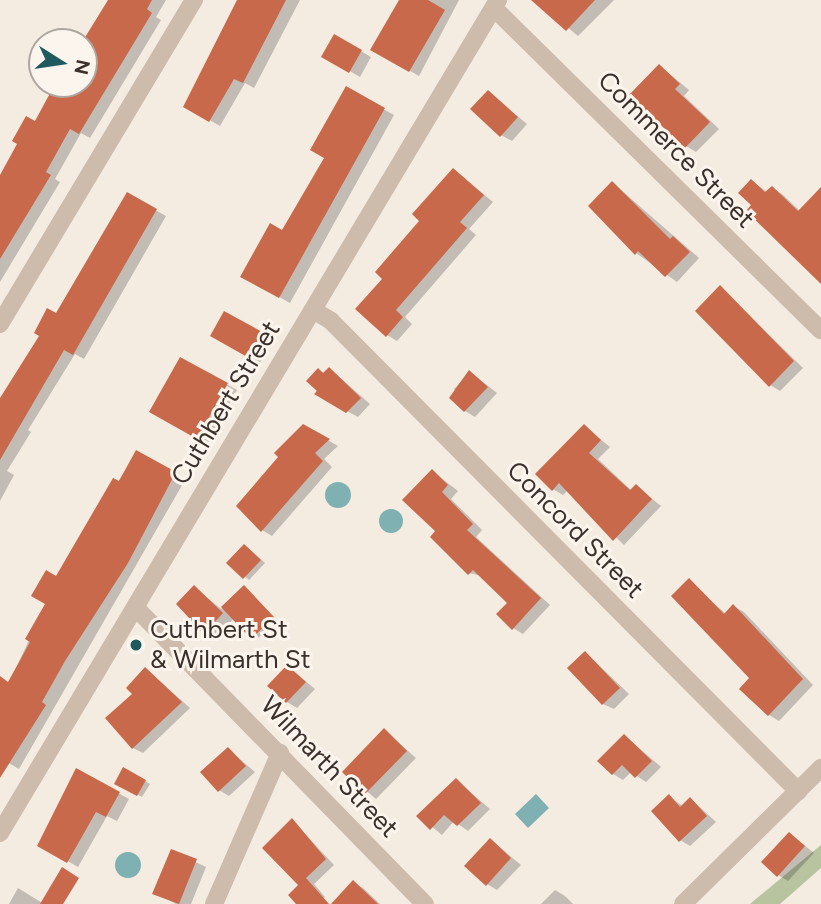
<!DOCTYPE html>
<html>
<head>
<meta charset="utf-8">
<style>
	body { margin:0 }
	#map { position:relative; width:821px; height:904px; overflow:hidden; background:#f4ebe1; font-family:Figtree,sans-serif }
	div>[style] { position:absolute }
	.green>* { inset:0; background:#b8c4a0 }
	.water>* { inset:0; background:#7fb0b2 }
	.round { border-radius:50% }
	.shadow>* { inset:0; background:#0003 }
	.building>* { inset:0; background:#c8694b }
	.street>* { height:18px; margin:-9px; padding:0 9px; transform-origin:9px; border-radius:9px; background:#cdbbac }
	.dots>* { width:19px; height:19px; translate:-50% -50%; box-sizing:border-box; border:4px solid #fbf5ee; border-radius:50% }
	span { translate:-50% -50%; white-space:nowrap; text-align:center; line-height:1.15; -webkit-text-stroke:6px #fbf5ee; paint-order:stroke }
	.street-label { font-size:26px; color:#3b302b }
	.poi-label { font-size:26px; color:#3b302b }
	.left { translate:0 -50%; text-align:left }
	.north { position:absolute; left:28px; top:28px; width:70px; height:70px; box-sizing:border-box; background:#fbf5ee; border:2px solid #aea6a0; border-radius:50%; rotate:102deg; font-size:19px; font-weight:700; line-height:28px; text-align:center; color:#3b302b }
	.north::after { content:''; display:block; margin:auto; width:24px; height:32px; background:#1f5a5e; clip-path:polygon(50% 0,100% 100%,50% 72%,0 100%) }
</style>
</head>
<body>
<div id="map">
	<div class="green">
		<div style="clip-path:polygon(821px 845px,821px 868px,780px 904px,750px 904px)"></div>
	</div>
	<div class="water">
		<div class="round" style="left:325px;top:482px;width:26px;height:26px"></div>
		<div class="round" style="left:379px;top:509px;width:24px;height:24px"></div>
		<div style="clip-path:polygon(536px 794px,549px 808px,528px 828px,515px 814px)"></div>
		<div class="round" style="left:115px;top:852px;width:26px;height:26px"></div>
	</div>
	<div class="shadow">
		<div style="clip-path:polygon(110px 0,166px 0,156px 17px,161px 20px,90px 138px,81px 133px,55px 179px,60px 182px,0 282px,0 177px,59px 84px,84px 84px,84px 43px)"></div>
		<div style="clip-path:polygon(240px 0,300px 0,254px 88px,245px 83px,220px 126px,185px 106px)"></div>
		<div style="clip-path:polygon(400px 0,459px 0,419px 76px,372px 49px)"></div>
		<div style="clip-path:polygon(542px 0,614px 0,578px 36px,539px 4px)"></div>
		<div style="clip-path:polygon(335px 36px,371px 57px,360px 77px,324px 56px)"></div>
		<div style="clip-path:polygon(660px 66px,689px 90px,684px 96px,719px 129px,696px 152px,686px 146px)"></div>
		<div style="clip-path:polygon(347px 89px,394px 115px,290px 303px,242px 276px,282px 232px,327px 158px)"></div>
		<div style="clip-path:polygon(488px 92px,527px 124px,512px 141px,501px 135px)"></div>
		<div style="clip-path:polygon(454px 170px,493px 202px,469px 229px,476px 235px,405px 317px,412px 324px,397px 341px,387px 335px,385px 279px)"></div>
		<div style="clip-path:polygon(752px 181px,768px 193px,772px 188px,782px 194px,800px 211px,821px 200px,821px 279px,754px 205px)"></div>
		<div style="clip-path:polygon(613px 183px,699px 258px,677px 282px,636px 253px)"></div>
		<div style="clip-path:polygon(127px 194px,166px 216px,84px 359px,75px 354px,28px 430px,31px 432px,7px 471px,14px 475px,0 501px,0 408px)"></div>
		<div style="clip-path:polygon(720px 287px,803px 368px,780px 391px,770px 385px)"></div>
		<div style="clip-path:polygon(225px 313px,273px 340px,260px 363px,213px 336px)"></div>
		<div style="clip-path:polygon(181px 359px,237px 390px,208px 443px,151px 412px)"></div>
		<div style="clip-path:polygon(330px 369px,370px 404px,358px 417px,316px 394px,319px 370px,325px 374px)"></div>
		<div style="clip-path:polygon(470px 372px,497px 393px,475px 417px,465px 411px,454px 389px)"></div>
		<div style="clip-path:polygon(304px 426px,338px 446px,324px 459px,332px 467px,272px 536px,262px 530px)"></div>
		<div style="clip-path:polygon(584px 426px,610px 447px,598px 459px,632px 491px,636px 486px,661px 506px,624px 545px,568px 490px,563px 495px,553px 489px)"></div>
		<div style="clip-path:polygon(137px 452px,185px 480px,19px 769px,0 758px,0 678px,9px 684px,57px 578px)"></div>
		<div style="clip-path:polygon(432px 471px,458px 491px,451px 499px,482px 530px,476px 537px,550px 605px,523px 634px,513px 628px,510px 602px,482px 576px,469px 573px,438px 531px)"></div>
		<div style="clip-path:polygon(248px 548px,265px 563px,249px 580px,229px 563px)"></div>
		<div style="clip-path:polygon(689px 581px,726px 614px,733px 606px,744px 612px,813px 685px,779px 721px,769px 715px,752px 678px)"></div>
		<div style="clip-path:polygon(194px 587px,221px 609px,244px 588px,277px 621px,256px 640px,234px 618px,216px 639px,178px 604px)"></div>
		<div style="clip-path:polygon(586px 653px,629px 694px,614px 709px,603px 704px)"></div>
		<div style="clip-path:polygon(288px 667px,315px 689px,297px 708px,287px 702px)"></div>
		<div style="clip-path:polygon(146px 669px,190px 708px,143px 753px,133px 748px,135px 694px)"></div>
		<div style="clip-path:polygon(384px 730px,416px 758px,376px 799px,344px 772px)"></div>
		<div style="clip-path:polygon(625px 736px,661px 767px,646px 782px,631px 772px,623px 780px,613px 774px)"></div>
		<div style="clip-path:polygon(228px 749px,255px 772px,229px 796px,219px 790px)"></div>
		<div style="clip-path:polygon(124px 769px,150px 784px,142px 797px,116px 783px)"></div>
		<div style="clip-path:polygon(76px 770px,129px 799px,117px 821px,107px 816px,78px 867px,40px 845px)"></div>
		<div style="clip-path:polygon(456px 780px,490px 809px,468px 831px,454px 821px,442px 835px,419px 816px)"></div>
		<div style="clip-path:polygon(669px 797px,683px 806px,691px 799px,716px 822px,690px 846px,680px 840px)"></div>
		<div style="clip-path:polygon(292px 820px,334px 865px,314px 884px,325px 897px,317px 904px,298px 904px,301px 886px)"></div>
		<div style="clip-path:polygon(790px 834px,814px 853px,788px 881px,778px 875px)"></div>
		<div style="clip-path:polygon(491px 840px,521px 865px,497px 890px,487px 884px)"></div>
		<div style="clip-path:polygon(172px 851px,206px 867px,191px 904px,176px 904px,155px 893px)"></div>
		<div style="clip-path:polygon(353px 883px,363px 888px,380px 904px,334px 904px)"></div>
		<div style="clip-path:polygon(18px 888px,44px 904px,9px 904px)"></div>
		<div style="clip-path:polygon(555px 890px,565px 896px,573px 904px,541px 904px)"></div>
	</div>
	<div class="building">
		<div style="clip-path:polygon(108px 0,152px 0,147px 9px,152px 13px,79px 134px,70px 129px,46px 172px,51px 175px,0 259px,0 175px,17px 144px,12px 141px,26px 116px,35px 121px,55px 84px,84px 84px,84px 39px)"></div>
		<div style="clip-path:polygon(237px 0,286px 0,243px 83px,234px 79px,209px 122px,183px 107px)"></div>
		<div style="clip-path:polygon(399px 0,428px 0,445px 10px,409px 72px,370px 50px)"></div>
		<div style="clip-path:polygon(531px 0,595px 0,566px 31px)"></div>
		<div style="clip-path:polygon(334px 34px,362px 50px,349px 73px,321px 57px)"></div>
		<div style="clip-path:polygon(659px 64px,680px 84px,675px 89px,710px 122px,685px 148px,629px 95px)"></div>
		<div style="clip-path:polygon(346px 86px,385px 108px,279px 298px,240px 277px,270px 223px,282px 230px,324px 158px,310px 150px)"></div>
		<div style="clip-path:polygon(488px 90px,518px 117px,500px 137px,470px 109px)"></div>
		<div style="clip-path:polygon(453px 168px,484px 195px,460px 222px,467px 228px,396px 310px,403px 317px,386px 337px,355px 309px,382px 279px,375px 272px,419px 221px,412px 214px)"></div>
		<div style="clip-path:polygon(751px 179px,765px 192px,772px 186px,798px 211px,821px 187px,821px 284px,746px 211px,751px 205px,738px 193px)"></div>
		<div style="clip-path:polygon(612px 181px,670px 239px,673px 236px,690px 252px,665px 277px,638px 251px,635px 255px,588px 206px)"></div>
		<div style="clip-path:polygon(127px 192px,157px 209px,73px 355px,64px 350px,0 460px,0 398px,39px 336px,34px 333px,47px 308px,56px 313px)"></div>
		<div style="clip-path:polygon(720px 285px,794px 361px,769px 387px,695px 311px)"></div>
		<div style="clip-path:polygon(224px 311px,264px 333px,249px 358px,210px 336px)"></div>
		<div style="clip-path:polygon(180px 357px,228px 383px,197px 439px,149px 412px)"></div>
		<div style="clip-path:polygon(329px 367px,361px 398px,346px 413px,314px 394px,317px 391px,306px 381px,318px 368px,323px 373px)"></div>
		<div style="clip-path:polygon(469px 370px,488px 387px,464px 412px,449px 398px)"></div>
		<div style="clip-path:polygon(303px 424px,330px 439px,315px 453px,323px 461px,261px 532px,236px 506px,278px 457px,274px 453px)"></div>
		<div style="clip-path:polygon(584px 424px,601px 440px,589px 453px,630px 490px,636px 484px,652px 499px,613px 541px,559px 483px,552px 491px,535px 474px)"></div>
		<div style="clip-path:polygon(136px 450px,176px 472px,128px 563px,65px 661px,42px 702px,46px 705px,0 778px,0 676px,8px 682px,30px 642px,25px 639px,45px 604px,31px 596px,46px 570px,56px 576px,113px 478px,119px 481px)"></div>
		<div style="clip-path:polygon(432px 469px,448px 485px,442px 492px,473px 524px,467px 530px,541px 598px,512px 630px,496px 614px,507px 603px,473px 570px,468px 575px,430px 537px,435px 531px,402px 500px)"></div>
		<div style="clip-path:polygon(244px 544px,261px 560px,243px 579px,226px 563px)"></div>
		<div style="clip-path:polygon(689px 578px,724px 614px,733px 604px,803px 679px,768px 716px,739px 689px,749px 678px,671px 596px)"></div>
		<div style="clip-path:polygon(194px 585px,223px 613px,204px 634px,176px 604px)"></div>
		<div style="clip-path:polygon(244px 585px,274px 617px,251px 639px,221px 607px)"></div>
		<div style="clip-path:polygon(585px 651px,620px 688px,602px 705px,567px 668px)"></div>
		<div style="clip-path:polygon(287px 665px,306px 682px,286px 703px,267px 686px)"></div>
		<div style="clip-path:polygon(145px 667px,182px 702px,132px 749px,105px 718px,132px 694px,126px 688px)"></div>
		<div style="clip-path:polygon(384px 728px,407px 751px,365px 794px,342px 772px)"></div>
		<div style="clip-path:polygon(624px 734px,652px 761px,635px 778px,622px 765px,612px 775px,597px 761px)"></div>
		<div style="clip-path:polygon(228px 747px,246px 766px,218px 792px,200px 772px)"></div>
		<div style="clip-path:polygon(123px 767px,146px 780px,137px 796px,114px 784px)"></div>
		<div style="clip-path:polygon(76px 768px,120px 792px,106px 817px,96px 812px,67px 863px,37px 846px)"></div>
		<div style="clip-path:polygon(456px 778px,481px 803px,457px 826px,444px 815px,430px 830px,416px 816px)"></div>
		<div style="clip-path:polygon(669px 794px,680px 807px,690px 797px,707px 816px,679px 842px,651px 811px)"></div>
		<div style="clip-path:polygon(292px 818px,326px 859px,306px 878px,329px 904px,296px 904px,288px 895px,298px 885px,262px 848px)"></div>
		<div style="clip-path:polygon(789px 832px,805px 846px,777px 877px,761px 862px)"></div>
		<div style="clip-path:polygon(490px 838px,511px 858px,486px 886px,464px 866px)"></div>
		<div style="clip-path:polygon(171px 849px,197px 859px,179px 904px,152px 894px)"></div>
		<div style="clip-path:polygon(62px 867px,79px 878px,63px 904px,40px 904px)"></div>
		<div style="clip-path:polygon(353px 880px,378px 904px,331px 904px)"></div>
	</div>
	<div class="street">
		<div style="left:494px;top:8px;width:459px;rotate:44.6deg"></div>
		<div style="left:313px;top:310px;width:21px;rotate:31deg"></div>
		<div style="left:331px;top:321px;width:663px;rotate:45.18deg"></div>
		<div style="left:0;top:324px;width:378px;rotate:-59.1deg"></div>
		<div style="left:135px;top:607px;width:415px;rotate:45.7deg"></div>
		<div style="left:0;top:833px;width:971px;rotate:-59.13deg"></div>
		<div style="left:214px;top:904px;width:165px;rotate:-66.4deg"></div>
		<div style="left:683px;top:904px;width:194px;rotate:-44.6deg"></div>
	</div>
	<div class="dots">
		<div style="left:136px;top:645px;background:#1f5a5e"></div>
	</div>
	<div class="street-label">
		<span style="left:676px;top:150px;rotate:45deg">Commerce Street</span>
		<span style="left:226px;top:403px;rotate:-59deg">Cuthbert Street</span>
		<span style="left:575px;top:530px;rotate:45deg">Concord Street</span>
		<span style="left:329px;top:767px;rotate:46deg">Wilmarth Street</span>
	</div>
	<div class="poi-label">
		<span class="left" style="left:150px;top:645px">Cuthbert St<br>&amp; Wilmarth St</span>
	</div>
	<div class="north">N</div>
</div>
</body>
</html>
